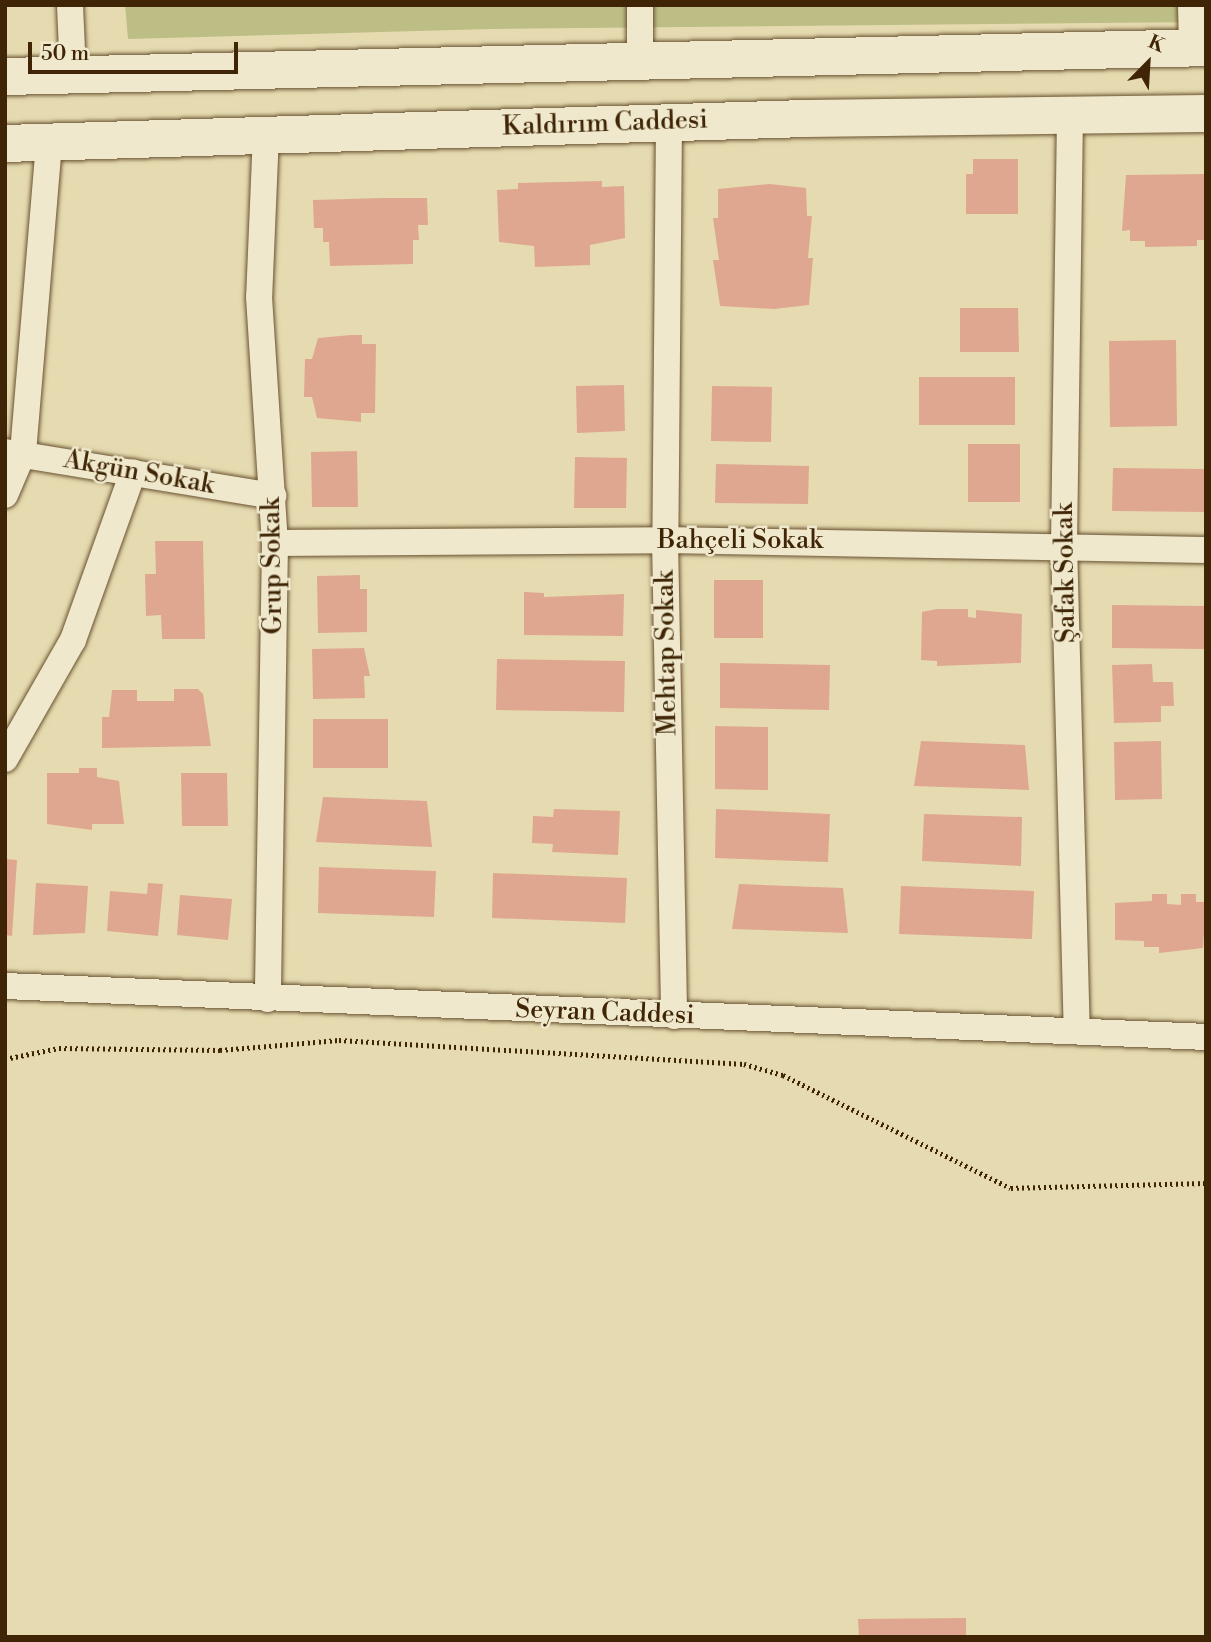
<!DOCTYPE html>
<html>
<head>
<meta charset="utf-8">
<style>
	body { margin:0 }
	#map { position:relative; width:1211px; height:1642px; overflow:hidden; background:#e6dbb0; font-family:"Libre Bodoni",serif }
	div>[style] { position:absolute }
	.green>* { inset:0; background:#bdbe86 }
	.building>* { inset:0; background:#dfa78f }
	.path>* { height:4.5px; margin-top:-2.25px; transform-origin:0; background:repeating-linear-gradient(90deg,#3f2506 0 2px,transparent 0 5.5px) }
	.roads { filter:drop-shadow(0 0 2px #695230) drop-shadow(0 0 2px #695230) }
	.street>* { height:26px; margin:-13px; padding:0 13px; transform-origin:13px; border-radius:13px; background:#efe8cc }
	.secondary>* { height:37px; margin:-18.5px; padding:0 18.5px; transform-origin:18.5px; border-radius:18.5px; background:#efe8cc }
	span { translate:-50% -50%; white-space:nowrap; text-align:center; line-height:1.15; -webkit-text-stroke:5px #efe8cc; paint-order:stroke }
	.street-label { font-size:26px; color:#3f2506 }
	.frame { position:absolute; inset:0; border:7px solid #3f2506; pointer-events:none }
	.north { position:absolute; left:1113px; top:28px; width:70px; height:70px; -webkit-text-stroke:5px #efe8cc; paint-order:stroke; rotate:24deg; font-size:19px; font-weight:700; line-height:28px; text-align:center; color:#3f2506 }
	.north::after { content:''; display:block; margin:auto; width:24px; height:32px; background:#3f2506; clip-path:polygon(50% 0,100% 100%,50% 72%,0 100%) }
	.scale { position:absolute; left:28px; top:42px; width:210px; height:32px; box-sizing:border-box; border:4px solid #3f2506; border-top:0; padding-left:9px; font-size:21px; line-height:24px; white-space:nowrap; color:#3f2506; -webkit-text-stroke:5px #efe8cc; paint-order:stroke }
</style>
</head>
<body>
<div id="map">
	<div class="green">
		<div style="clip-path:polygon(125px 5px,1206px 5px,1206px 22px,490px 29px,128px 39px)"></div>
	</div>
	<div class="building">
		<div style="clip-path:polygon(973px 159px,1018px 159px,1018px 214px,966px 214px,966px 174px,973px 174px)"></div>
		<div style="clip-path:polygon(1206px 174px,1206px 240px,1197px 240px,1197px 246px,1145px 247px,1145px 241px,1130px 241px,1130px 230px,1122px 231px,1126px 175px)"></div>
		<div style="clip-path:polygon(602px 181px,602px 187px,624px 186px,625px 238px,590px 245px,590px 265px,535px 267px,534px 246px,499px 242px,497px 190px,518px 189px,518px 183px)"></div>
		<div style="clip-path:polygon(770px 184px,806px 188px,807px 216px,812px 216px,808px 258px,813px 258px,809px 305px,774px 309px,720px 306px,713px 260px,719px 260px,713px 218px,718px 218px,718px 189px)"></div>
		<div style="clip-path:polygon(383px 198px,427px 198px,428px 225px,418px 225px,419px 240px,413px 240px,413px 264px,330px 266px,329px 242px,323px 242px,323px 228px,314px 228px,313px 200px)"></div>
		<div style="clip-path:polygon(960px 308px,1018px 308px,1019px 352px,960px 352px)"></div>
		<div style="clip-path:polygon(351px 335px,362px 335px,362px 344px,376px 344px,375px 413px,361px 413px,361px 422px,317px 418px,312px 397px,304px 397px,305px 359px,312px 359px,318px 338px)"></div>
		<div style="clip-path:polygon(1176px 340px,1177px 426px,1110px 427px,1109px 341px)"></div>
		<div style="clip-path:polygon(919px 377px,1015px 377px,1015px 425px,919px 425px)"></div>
		<div style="clip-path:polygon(624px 385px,625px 431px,577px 433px,576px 386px)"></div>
		<div style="clip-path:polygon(712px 386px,772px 387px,771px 442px,711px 441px)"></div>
		<div style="clip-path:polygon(968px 444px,1020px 444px,1020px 502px,968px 502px)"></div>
		<div style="clip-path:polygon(357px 451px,358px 507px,312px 507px,311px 452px)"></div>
		<div style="clip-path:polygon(575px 457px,627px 458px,626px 508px,574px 508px)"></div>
		<div style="clip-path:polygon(716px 464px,809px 466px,808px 504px,715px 503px)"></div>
		<div style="clip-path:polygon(1113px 468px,1206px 469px,1206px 512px,1112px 511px)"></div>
		<div style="clip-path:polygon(155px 541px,203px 541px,205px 639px,162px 639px,161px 615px,146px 616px,145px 574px,156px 574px)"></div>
		<div style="clip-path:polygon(360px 575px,360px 589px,367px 589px,367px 632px,318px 633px,317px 576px)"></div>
		<div style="clip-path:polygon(714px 580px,763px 580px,763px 638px,714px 638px)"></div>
		<div style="clip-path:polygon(524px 592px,544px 593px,544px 597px,624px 594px,623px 636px,524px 635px)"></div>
		<div style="clip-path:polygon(1112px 605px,1206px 606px,1206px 649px,1112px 648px)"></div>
		<div style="clip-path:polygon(937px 609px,968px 609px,968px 617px,976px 618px,976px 610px,1022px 614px,1021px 663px,937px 666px,937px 661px,921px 660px,922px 612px)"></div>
		<div style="clip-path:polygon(364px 648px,370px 676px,364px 676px,365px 698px,313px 699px,312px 649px)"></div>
		<div style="clip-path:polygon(497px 659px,625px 661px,624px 712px,496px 710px)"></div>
		<div style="clip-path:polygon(720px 663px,830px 665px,829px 710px,720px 708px)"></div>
		<div style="clip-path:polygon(1152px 664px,1153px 682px,1173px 682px,1174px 706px,1161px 706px,1161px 722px,1114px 723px,1112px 665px)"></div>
		<div style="clip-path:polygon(174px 689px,198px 689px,203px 694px,211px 746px,102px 748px,102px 717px,109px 717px,112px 690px,137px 690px,137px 701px,174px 701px)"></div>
		<div style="clip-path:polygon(313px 719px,388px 719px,388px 768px,313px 768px)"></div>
		<div style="clip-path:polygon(715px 726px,768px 727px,768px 790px,715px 789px)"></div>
		<div style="clip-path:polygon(921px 741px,1025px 745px,1029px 790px,914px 786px)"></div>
		<div style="clip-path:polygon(1161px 741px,1162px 799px,1115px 800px,1114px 742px)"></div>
		<div style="clip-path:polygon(79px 768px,97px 768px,97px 777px,119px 781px,124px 824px,92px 824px,92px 830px,47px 824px,47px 773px,79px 773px)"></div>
		<div style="clip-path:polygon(181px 773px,227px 773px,228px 826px,182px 826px)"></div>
		<div style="clip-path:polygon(323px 797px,427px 801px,432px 847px,316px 842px)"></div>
		<div style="clip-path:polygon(554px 809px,620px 811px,618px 855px,552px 852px,553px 844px,532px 843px,533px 816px,553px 817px)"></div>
		<div style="clip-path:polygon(716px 809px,830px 814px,828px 862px,715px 858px)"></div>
		<div style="clip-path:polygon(924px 814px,1022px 817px,1021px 866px,922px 861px)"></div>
		<div style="clip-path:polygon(5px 859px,17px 860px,12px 936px,5px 935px)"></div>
		<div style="clip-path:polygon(319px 867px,436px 871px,434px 917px,318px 913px)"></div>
		<div style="clip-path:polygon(493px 873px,627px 878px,625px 923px,492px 918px)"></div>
		<div style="clip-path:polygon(36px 883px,88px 886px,85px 933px,33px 935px)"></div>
		<div style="clip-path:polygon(148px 883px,163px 884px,158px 936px,107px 931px,110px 891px,147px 894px)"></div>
		<div style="clip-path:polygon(739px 884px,843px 888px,848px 933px,732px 929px)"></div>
		<div style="clip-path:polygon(901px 886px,1034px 891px,1032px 939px,899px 934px)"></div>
		<div style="clip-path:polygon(1152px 894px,1167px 894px,1167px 904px,1181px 905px,1181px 894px,1196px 894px,1196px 902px,1206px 902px,1203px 948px,1159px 953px,1159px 947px,1144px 947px,1144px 941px,1115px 940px,1115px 903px,1152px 901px)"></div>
		<div style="clip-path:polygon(180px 895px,232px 899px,228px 940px,177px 935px)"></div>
		<div style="clip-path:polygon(966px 1618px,966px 1637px,859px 1637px,858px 1619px)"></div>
	</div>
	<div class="path">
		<div style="left:5px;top:1059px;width:55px;rotate:-11.5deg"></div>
		<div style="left:59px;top:1048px;width:161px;rotate:0.7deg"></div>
		<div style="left:220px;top:1050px;width:119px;rotate:-4.8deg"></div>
		<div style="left:339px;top:1040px;width:406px;rotate:3.4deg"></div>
		<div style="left:744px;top:1064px;width:41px;rotate:15.8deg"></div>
		<div style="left:783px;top:1075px;width:254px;rotate:26.4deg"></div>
		<div style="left:1011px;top:1188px;width:195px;rotate:-1.5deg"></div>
	</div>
	<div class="roads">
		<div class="street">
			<div style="left:70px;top:5px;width:70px;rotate:87.5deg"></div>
			<div style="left:640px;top:5px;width:56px;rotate:90deg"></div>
			<div style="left:1191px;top:5px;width:42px;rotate:88.6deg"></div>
			<div style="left:1070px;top:115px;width:428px;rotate:90.8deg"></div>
			<div style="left:1064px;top:543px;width:488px;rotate:88.5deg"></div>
			<div style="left:669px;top:122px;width:418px;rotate:90.5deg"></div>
			<div style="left:665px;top:540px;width:476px;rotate:88.9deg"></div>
			<div style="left:266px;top:133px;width:164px;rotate:92.4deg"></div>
			<div style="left:259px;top:297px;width:247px;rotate:86.3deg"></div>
			<div style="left:275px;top:543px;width:456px;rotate:90.9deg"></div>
			<div style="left:5px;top:452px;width:272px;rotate:9.3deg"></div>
			<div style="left:5px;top:495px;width:46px;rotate:-66.8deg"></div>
			<div style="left:23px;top:453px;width:312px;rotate:-85.2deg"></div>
			<div style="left:275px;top:543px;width:390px;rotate:-0.4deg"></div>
			<div style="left:665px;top:540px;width:541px;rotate:1.06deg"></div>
			<div style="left:5px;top:759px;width:137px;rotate:-60.3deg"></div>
			<div style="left:73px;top:640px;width:178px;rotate:-70.3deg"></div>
			<div style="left:5px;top:986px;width:1202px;rotate:2.43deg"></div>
		</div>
		<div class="secondary">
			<div style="left:5px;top:76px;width:1201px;rotate:-1.38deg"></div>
			<div style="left:5px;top:143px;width:798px;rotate:-1.79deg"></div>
			<div style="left:803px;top:118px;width:403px;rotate:-0.7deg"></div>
		</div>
	</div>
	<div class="street-label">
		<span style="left:605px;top:124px;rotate:-2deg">Kaldırım Caddesi</span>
		<span style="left:139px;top:473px;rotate:10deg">Akgün Sokak</span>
		<span style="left:740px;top:541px">Bahçeli Sokak</span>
		<span style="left:273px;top:566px;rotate:-91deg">Grup Sokak</span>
		<span style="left:1066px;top:573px;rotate:-91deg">Şafak Sokak</span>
		<span style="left:667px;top:653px;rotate:-91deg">Mehtap Sokak</span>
		<span style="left:605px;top:1013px;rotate:2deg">Seyran Caddesi</span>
	</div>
	<div class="frame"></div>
	<div class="north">K</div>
	<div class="scale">50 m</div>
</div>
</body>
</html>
